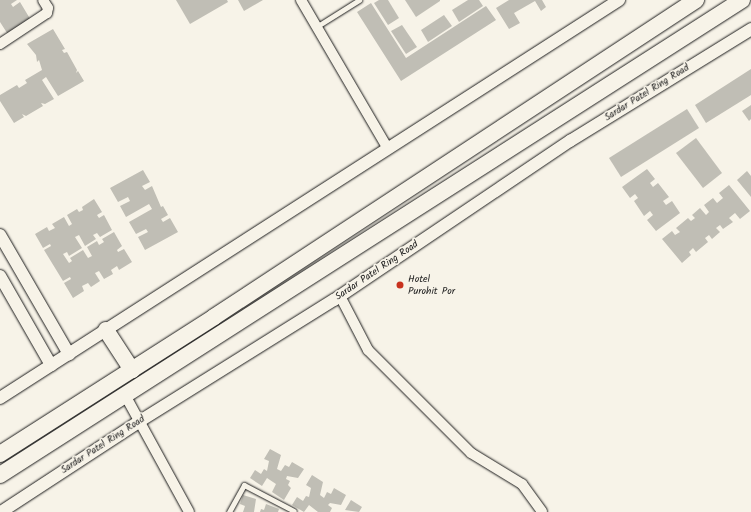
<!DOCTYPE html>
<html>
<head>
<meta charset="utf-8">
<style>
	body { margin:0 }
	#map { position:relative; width:751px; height:512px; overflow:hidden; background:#f7f3e8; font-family:Kalam,sans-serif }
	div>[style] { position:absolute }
	.building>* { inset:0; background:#c0beb5 }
	.roads { filter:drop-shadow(0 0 1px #1c1c1c) drop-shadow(0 0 1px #1c1c1c) }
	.service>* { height:5px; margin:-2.5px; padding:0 2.5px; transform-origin:2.5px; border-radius:2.5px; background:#f7f3e8 }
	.minor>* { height:10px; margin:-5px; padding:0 5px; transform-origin:5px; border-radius:5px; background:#f7f3e8 }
	.tertiary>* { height:12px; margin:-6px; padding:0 6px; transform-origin:6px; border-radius:6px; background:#f7f3e8 }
	.trunk>* { height:16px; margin:-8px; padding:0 8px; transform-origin:8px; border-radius:8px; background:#f7f3e8 }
	.dots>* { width:11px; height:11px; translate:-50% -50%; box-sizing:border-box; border:2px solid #f7f3e8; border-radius:50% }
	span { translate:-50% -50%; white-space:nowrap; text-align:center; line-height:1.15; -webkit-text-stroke:3.5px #f7f3e8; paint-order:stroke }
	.street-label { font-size:10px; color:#1c1c1c }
	.poi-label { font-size:10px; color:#1c1c1c }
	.left { translate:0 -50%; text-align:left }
</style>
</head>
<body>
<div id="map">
	<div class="building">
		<div style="clip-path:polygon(0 0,17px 0,11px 4px,13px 7px,20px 2px,32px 22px,9px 36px,0 22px)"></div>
		<div style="clip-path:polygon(176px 0,227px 0,228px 2px,190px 24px)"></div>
		<div style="clip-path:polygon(238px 0,263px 0,244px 11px)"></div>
		<div style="clip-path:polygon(379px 0,388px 0,399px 18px,388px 25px,374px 3px)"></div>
		<div style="clip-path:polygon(405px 0,440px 0,440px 1px,416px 17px)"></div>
		<div style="clip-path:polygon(468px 0,479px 0,483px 6px,459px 22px,452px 10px)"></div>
		<div style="clip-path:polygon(509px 0,542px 0,546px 7px,541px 11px,535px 1px,514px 13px,520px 23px,509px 29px,496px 8px)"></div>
		<div style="clip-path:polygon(371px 3px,406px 58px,486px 6px,496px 20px,401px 81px,357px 12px)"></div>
		<div style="clip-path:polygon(444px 15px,452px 26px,428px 42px,421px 30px)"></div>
		<div style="clip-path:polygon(402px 25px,417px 47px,406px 54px,391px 31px)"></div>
		<div style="clip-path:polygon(53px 29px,65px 49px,62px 50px,64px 53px,67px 52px,77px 70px,76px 73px,78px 71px,84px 81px,58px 96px,46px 77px,42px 80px,54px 99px,45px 104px,41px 103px,43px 106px,26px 116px,22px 114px,24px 117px,14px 123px,0 101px,0 95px,17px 85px,19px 88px,27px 83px,25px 80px,42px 70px,39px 60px,37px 62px,36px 55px,27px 44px)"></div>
		<div style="clip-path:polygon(751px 69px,751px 95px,706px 123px,695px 105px)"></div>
		<div style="clip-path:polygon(751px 105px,751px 119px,749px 121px,742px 111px)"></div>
		<div style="clip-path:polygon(687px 109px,699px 128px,621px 177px,609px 158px)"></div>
		<div style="clip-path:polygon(696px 138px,722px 173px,703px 188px,676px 153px)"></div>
		<div style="clip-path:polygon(647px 169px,655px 179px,650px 183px,653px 187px,658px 183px,669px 197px,663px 201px,666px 205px,672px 201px,680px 213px,656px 231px,647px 220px,653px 215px,650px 211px,644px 216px,634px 201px,638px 198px,635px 194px,630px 198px,622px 187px)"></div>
		<div style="clip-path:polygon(143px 170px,150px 182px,142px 186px,145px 190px,152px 186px,161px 207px,163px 206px,168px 215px,161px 219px,163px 222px,170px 218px,178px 232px,145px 250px,138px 237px,148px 232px,146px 229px,136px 234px,129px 222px,152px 209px,149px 204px,126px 217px,120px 206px,130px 201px,128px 197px,118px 202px,110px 188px)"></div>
		<div style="clip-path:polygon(747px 171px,751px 176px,751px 197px,737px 180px)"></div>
		<div style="clip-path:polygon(729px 185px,750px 211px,740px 219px,735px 213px,729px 218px,733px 222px,723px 229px,720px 225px,716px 228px,720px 232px,712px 239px,709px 235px,705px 238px,708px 242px,696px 252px,693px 248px,689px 252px,691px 255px,682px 263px,662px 239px,672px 231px,675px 235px,680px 232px,676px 228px,688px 218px,691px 221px,695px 218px,692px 215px,700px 208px,706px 215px,709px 212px,704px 205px,713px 198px,717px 203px,723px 198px,719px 193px)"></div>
		<div style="clip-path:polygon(94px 199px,102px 212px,97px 215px,99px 218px,104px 215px,112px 230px,100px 237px,97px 233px,93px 235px,96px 239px,85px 246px,79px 235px,75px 237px,82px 248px,69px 256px,67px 252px,63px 254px,69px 263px,72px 261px,70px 258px,83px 250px,88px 258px,92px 256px,87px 247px,97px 241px,99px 245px,104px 242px,102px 239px,114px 232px,122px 246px,117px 250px,118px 252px,124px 249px,132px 262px,119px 270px,117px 266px,111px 270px,113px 274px,104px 279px,99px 271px,95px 273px,100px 281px,91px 287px,88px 283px,82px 286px,84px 291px,73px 298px,64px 283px,71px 279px,70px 277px,63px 281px,44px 250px,51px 246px,50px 244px,43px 248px,35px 234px,47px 227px,49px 231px,55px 228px,52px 224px,64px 217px,69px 226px,72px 224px,67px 215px,77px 209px,79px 212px,83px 210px,82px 207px)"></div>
		<div style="clip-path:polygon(270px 449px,281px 455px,277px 469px,281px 471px,285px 465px,289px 467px,292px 462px,304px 469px,298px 478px,287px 476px,286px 479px,290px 481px,288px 485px,291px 488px,284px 500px,272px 492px,276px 484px,267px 478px,262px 486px,250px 478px,255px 470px,261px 474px,264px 469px,267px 471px,269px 461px,264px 459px)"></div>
		<div style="clip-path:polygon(312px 475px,323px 482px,320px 495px,324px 498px,327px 492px,331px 494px,334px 488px,346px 495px,341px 505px,330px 503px,328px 505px,332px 508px,330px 512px,318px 512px,309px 505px,304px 512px,292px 505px,297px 497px,303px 501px,306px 496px,309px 497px,311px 488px,306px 485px)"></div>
		<div style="clip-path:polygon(243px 495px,256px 499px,254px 512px,243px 512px,245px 506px,240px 504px)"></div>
		<div style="clip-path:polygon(351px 500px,362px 507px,359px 512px,345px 510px)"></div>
		<div style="clip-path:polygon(266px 504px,279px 509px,278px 512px,260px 512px,261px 509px,264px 510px)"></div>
	</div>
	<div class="roads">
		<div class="service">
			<div style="left:316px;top:27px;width:51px;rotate:-32.1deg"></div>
			<div style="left:229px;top:512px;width:31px;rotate:-61deg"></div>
			<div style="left:244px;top:485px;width:56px;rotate:27.5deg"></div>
		</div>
		<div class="minor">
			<div style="left:301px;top:0;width:170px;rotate:59.7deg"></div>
			<div style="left:0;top:44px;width:56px;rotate:-33.4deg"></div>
			<div style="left:47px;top:13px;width:5px;rotate:-79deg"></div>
			<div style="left:48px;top:8px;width:9px;rotate:-122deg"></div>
			<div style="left:340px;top:296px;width:61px;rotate:62.6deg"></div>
			<div style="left:368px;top:350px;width:146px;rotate:45deg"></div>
			<div style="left:471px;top:453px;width:60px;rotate:31.3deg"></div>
			<div style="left:522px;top:484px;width:34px;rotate:54deg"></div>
			<div style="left:125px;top:395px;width:133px;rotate:61.3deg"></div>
		</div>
		<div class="tertiary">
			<div style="left:0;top:235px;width:138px;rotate:59.9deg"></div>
			<div style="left:0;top:276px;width:103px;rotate:60.2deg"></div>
			<div style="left:0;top:398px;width:736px;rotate:-32.74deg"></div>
			<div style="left:1px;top:512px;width:166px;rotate:-33.2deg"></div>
			<div style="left:140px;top:421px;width:229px;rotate:-32deg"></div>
			<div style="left:334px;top:300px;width:285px;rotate:-34deg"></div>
			<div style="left:570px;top:141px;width:213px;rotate:-31.7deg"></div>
		</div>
		<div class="trunk">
			<div style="left:106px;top:330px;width:48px;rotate:57deg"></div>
			<div style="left:0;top:454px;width:254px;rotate:-32.6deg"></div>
			<div style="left:214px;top:317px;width:577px;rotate:-33.33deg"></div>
			<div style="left:0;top:475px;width:881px;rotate:-32.63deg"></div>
		</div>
	</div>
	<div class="dots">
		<div style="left:400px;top:285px;background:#c8321e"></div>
	</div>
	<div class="street-label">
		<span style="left:647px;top:93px;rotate:-32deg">Sardar Patel Ring Road</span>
		<span style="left:377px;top:271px;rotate:-34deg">Sardar Patel Ring Road</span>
		<span style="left:103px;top:445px;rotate:-33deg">Sardar Patel Ring Road</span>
	</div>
	<div class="poi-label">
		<span class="left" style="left:408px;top:285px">Hotel<br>Purohit Por</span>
	</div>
</div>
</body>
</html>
